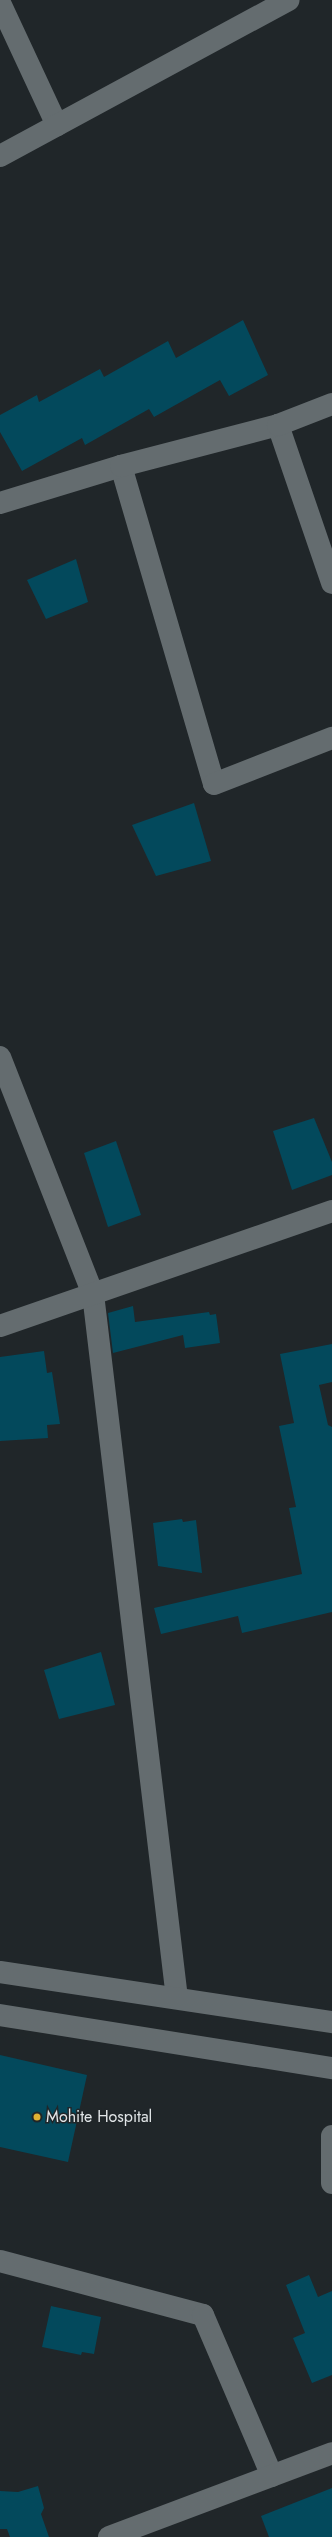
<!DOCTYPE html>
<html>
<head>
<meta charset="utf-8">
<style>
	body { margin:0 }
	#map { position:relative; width:332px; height:2537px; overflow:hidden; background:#202629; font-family:Jost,sans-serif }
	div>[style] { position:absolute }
	.building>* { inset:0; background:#03495c }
	.street>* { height:22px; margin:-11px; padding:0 11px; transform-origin:11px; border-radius:11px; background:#646c6f }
	.secondary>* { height:22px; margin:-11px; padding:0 11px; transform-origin:11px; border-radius:11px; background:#646c6f }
	.dots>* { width:11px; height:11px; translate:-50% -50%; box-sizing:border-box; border:2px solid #202629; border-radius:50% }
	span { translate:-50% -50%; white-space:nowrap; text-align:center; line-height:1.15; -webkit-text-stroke:3px #202629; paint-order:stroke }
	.poi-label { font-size:16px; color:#e1e5e7 }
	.left { translate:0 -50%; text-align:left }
</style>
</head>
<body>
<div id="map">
	<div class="building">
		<div style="clip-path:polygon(243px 320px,268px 375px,229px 396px,220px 380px,154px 417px,149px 409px,85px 445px,82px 438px,22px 471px,0 432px,0 415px,37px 395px,39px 402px,100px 369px,104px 377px,168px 341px,176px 358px)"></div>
		<div style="clip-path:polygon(76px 559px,88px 602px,46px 619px,27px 580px)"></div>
		<div style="clip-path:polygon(194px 803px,211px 861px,156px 876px,132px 825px)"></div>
		<div style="clip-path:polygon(314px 1118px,332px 1162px,332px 1175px,292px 1190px,273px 1131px)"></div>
		<div style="clip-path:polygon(116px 1141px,141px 1215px,108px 1227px,84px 1153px)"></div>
		<div style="clip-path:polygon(133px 1306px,135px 1322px,209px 1312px,210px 1315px,216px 1314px,220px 1343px,185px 1348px,183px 1335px,113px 1353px,108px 1313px)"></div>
		<div style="clip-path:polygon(332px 1344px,332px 1382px,319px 1385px,328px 1425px,332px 1427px,332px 1612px,242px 1633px,238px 1616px,161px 1634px,154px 1608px,302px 1574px,289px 1508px,296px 1507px,279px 1426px,294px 1423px,280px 1354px)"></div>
		<div style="clip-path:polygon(44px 1351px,47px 1373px,52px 1372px,60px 1424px,47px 1425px,48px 1438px,0 1441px,0 1357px)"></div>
		<div style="clip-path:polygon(182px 1519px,183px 1522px,196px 1520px,202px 1573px,158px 1566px,153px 1523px)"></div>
		<div style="clip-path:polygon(101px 1652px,115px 1705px,59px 1719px,44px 1670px)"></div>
		<div style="clip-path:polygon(0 2055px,87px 2075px,68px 2162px,0 2147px)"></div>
		<div style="clip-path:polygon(309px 2275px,318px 2297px,332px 2291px,332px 2375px,312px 2383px,293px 2338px,305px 2333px,286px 2285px)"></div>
		<div style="clip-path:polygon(51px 2306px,101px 2317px,94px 2354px,82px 2352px,81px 2355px,42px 2347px)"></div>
		<div style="clip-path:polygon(38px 2486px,44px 2508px,41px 2514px,49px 2537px,10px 2537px,7px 2529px,0 2529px,0 2491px,18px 2492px)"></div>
		<div style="clip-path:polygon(332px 2488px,332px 2537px,269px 2537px,261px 2516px)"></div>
	</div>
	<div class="street">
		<div style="left:0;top:3px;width:135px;rotate:65deg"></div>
		<div style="left:278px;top:425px;width:167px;rotate:71.1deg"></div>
		<div style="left:121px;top:466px;width:331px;rotate:73.7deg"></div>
		<div style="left:214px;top:784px;width:127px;rotate:-21.3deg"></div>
		<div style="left:0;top:503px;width:127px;rotate:-17deg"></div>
		<div style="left:121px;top:466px;width:162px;rotate:-14.6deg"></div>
		<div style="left:278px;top:425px;width:58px;rotate:-21.3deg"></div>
		<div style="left:0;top:1057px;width:255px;rotate:68.6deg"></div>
		<div style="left:93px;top:1294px;width:709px;rotate:83.2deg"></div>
		<div style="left:0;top:1326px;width:351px;rotate:-19.1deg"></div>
		<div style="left:332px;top:2136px;width:47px;rotate:90deg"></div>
		<div style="left:0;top:2261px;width:210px;rotate:14.9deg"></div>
		<div style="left:203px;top:2315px;width:175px;rotate:66.8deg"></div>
		<div style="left:109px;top:2537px;width:238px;rotate:-20.6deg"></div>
	</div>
	<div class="secondary">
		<div style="left:0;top:156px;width:328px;rotate:-28.4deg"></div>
		<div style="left:0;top:1972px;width:336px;rotate:8.6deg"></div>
		<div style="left:0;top:2015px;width:336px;rotate:9.1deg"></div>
	</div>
	<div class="dots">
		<div style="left:37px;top:2117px;background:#deb133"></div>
	</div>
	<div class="poi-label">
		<span class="left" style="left:46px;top:2117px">Mohite Hospital</span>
	</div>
</div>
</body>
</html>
